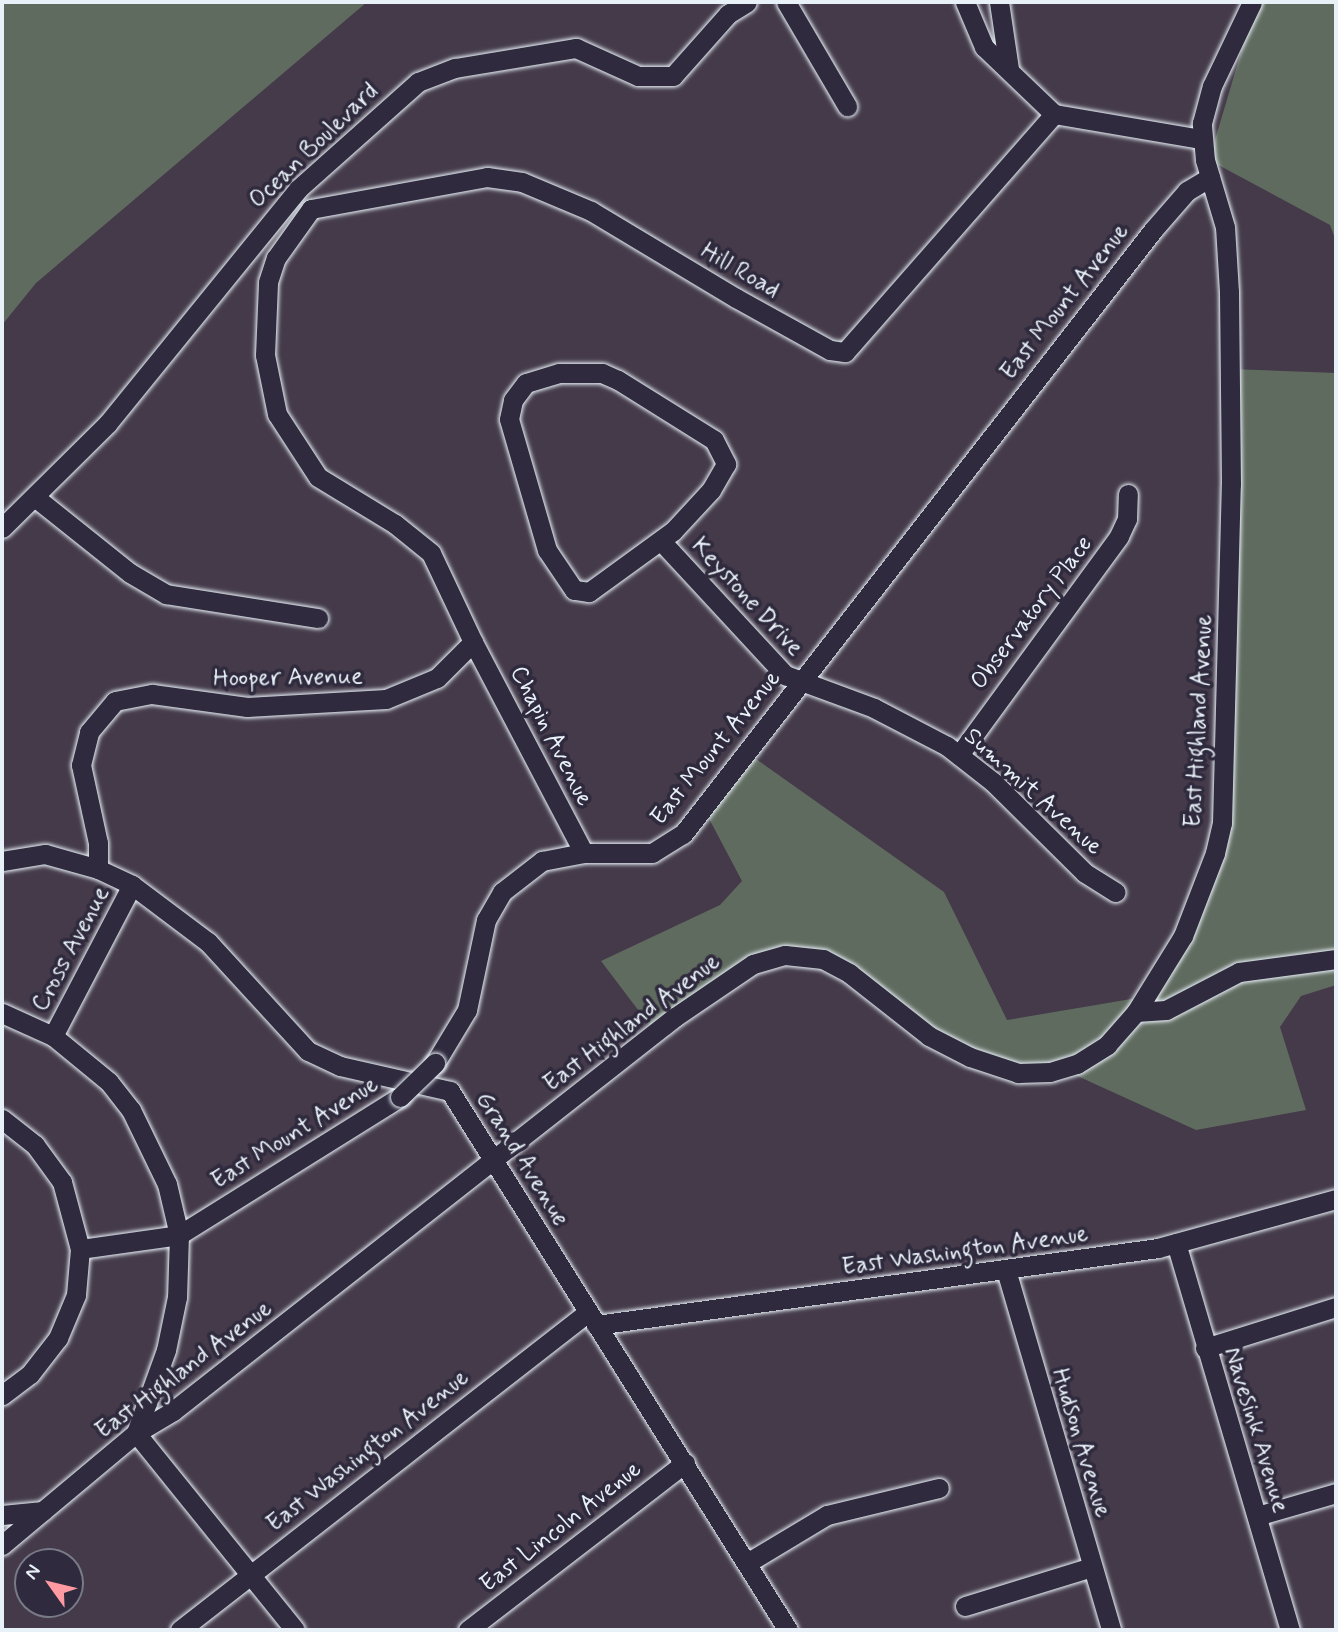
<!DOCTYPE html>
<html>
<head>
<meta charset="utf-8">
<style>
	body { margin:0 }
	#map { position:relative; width:1338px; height:1632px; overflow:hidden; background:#443a49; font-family:Mynerve,sans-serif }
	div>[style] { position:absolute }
	.green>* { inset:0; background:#606b5f }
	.roads { filter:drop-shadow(0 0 2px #e8f1f8) drop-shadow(0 0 2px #e8f1f8) }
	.minor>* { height:19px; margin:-9.5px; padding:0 9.5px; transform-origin:9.5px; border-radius:9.5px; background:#2f2a3d }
	.bridges { filter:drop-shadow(0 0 2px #e8f1f8) drop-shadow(0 0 2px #e8f1f8) }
	.minor-bridge>* { height:19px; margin:-9.5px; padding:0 9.5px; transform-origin:9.5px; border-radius:9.5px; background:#2f2a3d }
	span { translate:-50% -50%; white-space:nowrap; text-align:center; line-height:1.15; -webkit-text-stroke:7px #2f2a3d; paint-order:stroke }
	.street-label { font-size:24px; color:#e8f1f8 }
	.frame { position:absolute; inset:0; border:4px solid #e8f1f8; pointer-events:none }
	.north { position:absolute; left:14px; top:1548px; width:70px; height:70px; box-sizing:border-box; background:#2f2a3d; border:2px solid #797a88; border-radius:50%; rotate:304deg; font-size:19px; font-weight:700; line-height:28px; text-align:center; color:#e8f1f8 }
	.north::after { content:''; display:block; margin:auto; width:24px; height:32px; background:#ff9aa2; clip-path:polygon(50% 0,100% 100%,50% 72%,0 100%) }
</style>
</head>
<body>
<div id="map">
	<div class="green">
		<div style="clip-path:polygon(2px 2px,367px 2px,36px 283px,2px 325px)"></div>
		<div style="clip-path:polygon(1256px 2px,1336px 2px,1336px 241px,1330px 225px,1209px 160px)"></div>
		<div style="clip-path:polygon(1230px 369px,1336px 373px,1336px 985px,1301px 996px,1280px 1027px,1306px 1110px,1196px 1130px,1062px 1069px,971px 1058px,808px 956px,742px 966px,654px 1031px,601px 961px,720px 905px,742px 881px,705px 811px,749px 754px,944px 892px,1007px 1020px,1155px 995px,1219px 830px)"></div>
	</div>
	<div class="roads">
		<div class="minor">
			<div style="left:786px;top:2px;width:121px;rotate:59.6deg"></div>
			<div style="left:965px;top:2px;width:49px;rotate:67.1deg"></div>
			<div style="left:984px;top:47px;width:97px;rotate:43.7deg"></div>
			<div style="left:1054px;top:114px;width:149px;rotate:9.7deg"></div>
			<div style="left:999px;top:2px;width:68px;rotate:81.5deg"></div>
			<div style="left:559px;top:373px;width:43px"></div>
			<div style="left:602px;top:373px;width:17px;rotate:24deg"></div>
			<div style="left:618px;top:380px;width:113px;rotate:32deg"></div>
			<div style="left:714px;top:440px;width:27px;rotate:63deg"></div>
			<div style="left:726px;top:464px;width:30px;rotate:120deg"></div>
			<div style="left:711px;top:490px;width:56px;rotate:132.8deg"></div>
			<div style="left:673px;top:531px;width:104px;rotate:144deg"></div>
			<div style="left:589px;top:592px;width:15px;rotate:-172deg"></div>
			<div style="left:574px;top:590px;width:48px;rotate:-124deg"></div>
			<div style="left:547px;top:550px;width:136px;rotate:-106.2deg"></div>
			<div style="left:509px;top:419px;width:19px;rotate:-78deg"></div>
			<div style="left:513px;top:400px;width:21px;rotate:-53deg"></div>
			<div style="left:526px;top:383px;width:34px;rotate:-17deg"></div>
			<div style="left:36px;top:498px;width:120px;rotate:38.6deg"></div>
			<div style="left:130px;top:573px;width:42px;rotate:30.3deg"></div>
			<div style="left:166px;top:594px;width:154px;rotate:9deg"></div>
			<div style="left:2px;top:528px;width:149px;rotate:-44.7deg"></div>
			<div style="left:108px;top:423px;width:301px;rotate:-50.9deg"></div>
			<div style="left:298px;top:189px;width:161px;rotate:-41.7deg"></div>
			<div style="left:418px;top:82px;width:40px;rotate:-21deg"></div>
			<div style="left:455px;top:68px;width:123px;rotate:-9.4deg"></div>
			<div style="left:576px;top:48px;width:68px;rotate:24.3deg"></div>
			<div style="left:638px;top:76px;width:35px"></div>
			<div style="left:673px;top:76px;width:83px;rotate:-48.4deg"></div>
			<div style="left:728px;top:14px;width:22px;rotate:-32deg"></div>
			<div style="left:661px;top:541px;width:183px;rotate:47.2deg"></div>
			<div style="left:785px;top:675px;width:95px;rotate:20.3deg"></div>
			<div style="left:874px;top:708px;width:82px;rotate:27.5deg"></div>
			<div style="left:947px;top:746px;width:58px;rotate:38deg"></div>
			<div style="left:993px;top:782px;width:129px;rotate:44.7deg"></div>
			<div style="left:1085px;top:873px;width:36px;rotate:32deg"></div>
			<div style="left:473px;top:642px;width:238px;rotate:62.3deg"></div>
			<div style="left:959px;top:755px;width:271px;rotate:-53.8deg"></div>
			<div style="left:1119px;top:536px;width:19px;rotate:-65deg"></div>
			<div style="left:1127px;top:519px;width:25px;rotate:-88deg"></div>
			<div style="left:2px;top:861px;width:44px;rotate:-9.2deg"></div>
			<div style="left:45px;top:854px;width:55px;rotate:15.8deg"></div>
			<div style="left:98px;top:869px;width:38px;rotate:25deg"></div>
			<div style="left:132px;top:885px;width:95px;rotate:36.9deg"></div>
			<div style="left:208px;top:942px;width:148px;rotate:47.5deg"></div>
			<div style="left:308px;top:1051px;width:35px;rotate:25deg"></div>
			<div style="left:340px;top:1066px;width:113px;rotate:12.8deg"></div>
			<div style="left:450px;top:1091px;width:636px;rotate:57.91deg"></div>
			<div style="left:98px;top:869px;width:26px;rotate:-90deg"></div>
			<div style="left:98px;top:843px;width:80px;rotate:-102.3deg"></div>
			<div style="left:81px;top:765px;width:34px;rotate:-76deg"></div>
			<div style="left:89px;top:732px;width:40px;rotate:-50deg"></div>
			<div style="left:115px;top:701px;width:38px;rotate:-11deg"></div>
			<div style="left:152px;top:694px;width:96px;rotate:7.8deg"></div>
			<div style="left:247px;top:707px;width:139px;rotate:-3.3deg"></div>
			<div style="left:386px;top:699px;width:55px;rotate:-22.4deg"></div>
			<div style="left:437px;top:678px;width:51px;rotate:-45deg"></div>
			<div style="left:473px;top:642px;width:98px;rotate:-115.3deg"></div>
			<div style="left:431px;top:553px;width:46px;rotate:-141.1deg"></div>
			<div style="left:395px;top:524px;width:90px;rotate:-148.6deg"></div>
			<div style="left:318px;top:477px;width:75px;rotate:-123.1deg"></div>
			<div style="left:277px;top:414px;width:60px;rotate:-101.5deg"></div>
			<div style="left:265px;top:355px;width:73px;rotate:-87.6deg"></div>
			<div style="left:268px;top:282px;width:25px;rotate:-72deg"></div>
			<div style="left:276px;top:258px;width:60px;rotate:-54.5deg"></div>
			<div style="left:311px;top:209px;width:179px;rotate:-10.3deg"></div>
			<div style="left:487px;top:177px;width:35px;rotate:8deg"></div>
			<div style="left:522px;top:182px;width:75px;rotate:22.8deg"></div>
			<div style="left:591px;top:211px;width:169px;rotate:31deg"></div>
			<div style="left:736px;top:298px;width:107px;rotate:29deg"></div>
			<div style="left:830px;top:350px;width:15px;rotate:8deg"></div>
			<div style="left:845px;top:352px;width:317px;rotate:-48.7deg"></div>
			<div style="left:1136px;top:1012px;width:30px;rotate:-4deg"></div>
			<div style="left:1166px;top:1010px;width:82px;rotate:-27.5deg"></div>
			<div style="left:1239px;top:972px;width:98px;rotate:-7.6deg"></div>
			<div style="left:2px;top:1013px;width:56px;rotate:24.3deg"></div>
			<div style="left:53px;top:1036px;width:72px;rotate:39.4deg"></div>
			<div style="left:109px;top:1082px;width:36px;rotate:52deg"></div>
			<div style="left:131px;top:1110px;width:82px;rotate:64.1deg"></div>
			<div style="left:167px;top:1184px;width:52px;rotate:76.8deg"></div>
			<div style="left:179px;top:1235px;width:62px;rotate:91.8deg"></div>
			<div style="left:177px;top:1297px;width:54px;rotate:101.7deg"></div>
			<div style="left:166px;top:1350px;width:88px;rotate:109.9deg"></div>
			<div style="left:53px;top:1036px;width:170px;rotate:-62.4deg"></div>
			<div style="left:435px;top:1063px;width:62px;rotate:-58.9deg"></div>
			<div style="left:467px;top:1010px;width:92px;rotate:-78.1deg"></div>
			<div style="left:486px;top:920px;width:32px;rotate:-60deg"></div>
			<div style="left:502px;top:892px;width:51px;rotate:-37.8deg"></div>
			<div style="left:542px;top:861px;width:43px;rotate:-10.8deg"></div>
			<div style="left:584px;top:853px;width:68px"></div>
			<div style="left:652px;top:853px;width:36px;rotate:-32deg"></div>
			<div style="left:683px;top:834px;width:765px;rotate:-52.11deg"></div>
			<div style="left:1153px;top:230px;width:52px;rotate:-48.9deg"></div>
			<div style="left:1187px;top:191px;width:27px;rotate:-31deg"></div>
			<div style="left:2px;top:1119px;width:42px;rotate:38.2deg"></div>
			<div style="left:35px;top:1145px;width:46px;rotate:53.9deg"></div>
			<div style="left:62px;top:1182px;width:69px;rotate:75deg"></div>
			<div style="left:80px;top:1249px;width:46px;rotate:95deg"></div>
			<div style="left:76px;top:1295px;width:47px;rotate:112.7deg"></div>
			<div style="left:58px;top:1338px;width:46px;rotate:127.9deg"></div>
			<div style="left:30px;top:1374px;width:35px;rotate:143deg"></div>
			<div style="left:1176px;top:1243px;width:403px;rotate:73.6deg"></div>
			<div style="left:80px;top:1249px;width:100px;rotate:-8deg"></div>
			<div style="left:179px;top:1235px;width:261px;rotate:-32deg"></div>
			<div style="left:1006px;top:1270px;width:375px;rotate:73.7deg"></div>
			<div style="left:596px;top:1325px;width:567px;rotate:-7.8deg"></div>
			<div style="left:1158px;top:1248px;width:185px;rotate:-15.4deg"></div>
			<div style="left:1205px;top:1348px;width:137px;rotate:-17.4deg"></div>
			<div style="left:136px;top:1433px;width:253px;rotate:51.1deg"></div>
			<div style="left:2px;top:1515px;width:41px;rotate:-5.6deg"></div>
			<div style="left:1257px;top:1516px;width:82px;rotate:-16.2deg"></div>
			<div style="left:2px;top:1545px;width:175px;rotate:-39.9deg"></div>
			<div style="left:136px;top:1433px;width:43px;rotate:-30.7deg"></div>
			<div style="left:173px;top:1411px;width:638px;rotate:-38.13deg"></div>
			<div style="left:675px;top:1017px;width:94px;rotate:-34.2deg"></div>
			<div style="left:753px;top:964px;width:33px;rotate:-16deg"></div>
			<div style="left:785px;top:955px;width:38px;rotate:6deg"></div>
			<div style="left:823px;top:959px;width:30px;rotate:28deg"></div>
			<div style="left:849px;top:973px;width:102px;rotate:38.2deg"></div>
			<div style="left:929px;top:1036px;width:46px;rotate:27.1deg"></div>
			<div style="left:970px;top:1057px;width:51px;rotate:18.4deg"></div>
			<div style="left:1018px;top:1073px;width:32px;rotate:-2deg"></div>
			<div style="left:1050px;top:1072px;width:28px;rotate:-17deg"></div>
			<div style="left:1077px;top:1064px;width:36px;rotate:-32deg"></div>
			<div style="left:1107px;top:1045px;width:44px;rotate:-48.7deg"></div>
			<div style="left:1136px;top:1012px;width:89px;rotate:-58.3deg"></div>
			<div style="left:1183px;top:936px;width:89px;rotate:-68.9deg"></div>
			<div style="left:1215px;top:853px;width:31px;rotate:-77deg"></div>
			<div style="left:1222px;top:823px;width:339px;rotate:-88.5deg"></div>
			<div style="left:1231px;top:484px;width:192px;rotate:-90.6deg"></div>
			<div style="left:1229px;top:292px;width:65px;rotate:-93.5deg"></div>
			<div style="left:1225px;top:227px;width:70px;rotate:-106.6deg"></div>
			<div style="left:1205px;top:160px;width:37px;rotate:-95deg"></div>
			<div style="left:1202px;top:123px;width:38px;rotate:-75deg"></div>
			<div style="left:1212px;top:86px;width:93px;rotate:-64.5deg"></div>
			<div style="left:747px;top:1563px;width:93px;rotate:-31deg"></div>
			<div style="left:827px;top:1515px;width:115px;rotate:-13.6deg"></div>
			<div style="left:965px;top:1606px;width:133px;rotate:-17.1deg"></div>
			<div style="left:180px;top:1630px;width:517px;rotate:-37.93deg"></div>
			<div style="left:468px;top:1630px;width:274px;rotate:-37.6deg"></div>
		</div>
	</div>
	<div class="bridges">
		<div class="minor-bridge">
			<div style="left:400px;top:1097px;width:49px;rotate:-44.2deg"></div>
		</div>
	</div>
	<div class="street-label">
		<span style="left:314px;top:146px;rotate:-44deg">Ocean Boulevard</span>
		<span style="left:740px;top:271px;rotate:30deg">Hill Road</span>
		<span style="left:1065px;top:302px;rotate:-52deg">East Mount Avenue</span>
		<span style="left:747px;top:597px;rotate:47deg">Keystone Drive</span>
		<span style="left:1032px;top:613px;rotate:-53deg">Observatory Place</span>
		<span style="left:288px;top:678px;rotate:-1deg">Hooper Avenue</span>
		<span style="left:1199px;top:721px;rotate:-87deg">East Highland Avenue</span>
		<span style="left:551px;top:736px;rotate:63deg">Chapin Avenue</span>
		<span style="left:716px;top:748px;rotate:-51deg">East Mount Avenue</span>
		<span style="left:1033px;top:792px;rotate:42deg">Summit Avenue</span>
		<span style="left:71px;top:949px;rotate:-62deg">Cross Avenue</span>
		<span style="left:632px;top:1023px;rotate:-37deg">East Highland Avenue</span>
		<span style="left:295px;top:1133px;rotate:-32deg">East Mount Avenue</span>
		<span style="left:522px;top:1159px;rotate:58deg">Grand Avenue</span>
		<span style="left:965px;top:1251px;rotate:-8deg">East Washington Avenue</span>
		<span style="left:184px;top:1370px;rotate:-37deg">East Highland Avenue</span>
		<span style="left:1256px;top:1430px;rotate:73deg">Navesink Avenue</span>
		<span style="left:1081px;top:1443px;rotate:73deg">Hudson Avenue</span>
		<span style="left:368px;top:1451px;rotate:-38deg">East Washington Avenue</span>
		<span style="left:561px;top:1527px;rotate:-38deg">East Lincoln Avenue</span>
	</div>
	<div class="frame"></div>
	<div class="north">N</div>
</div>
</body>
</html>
